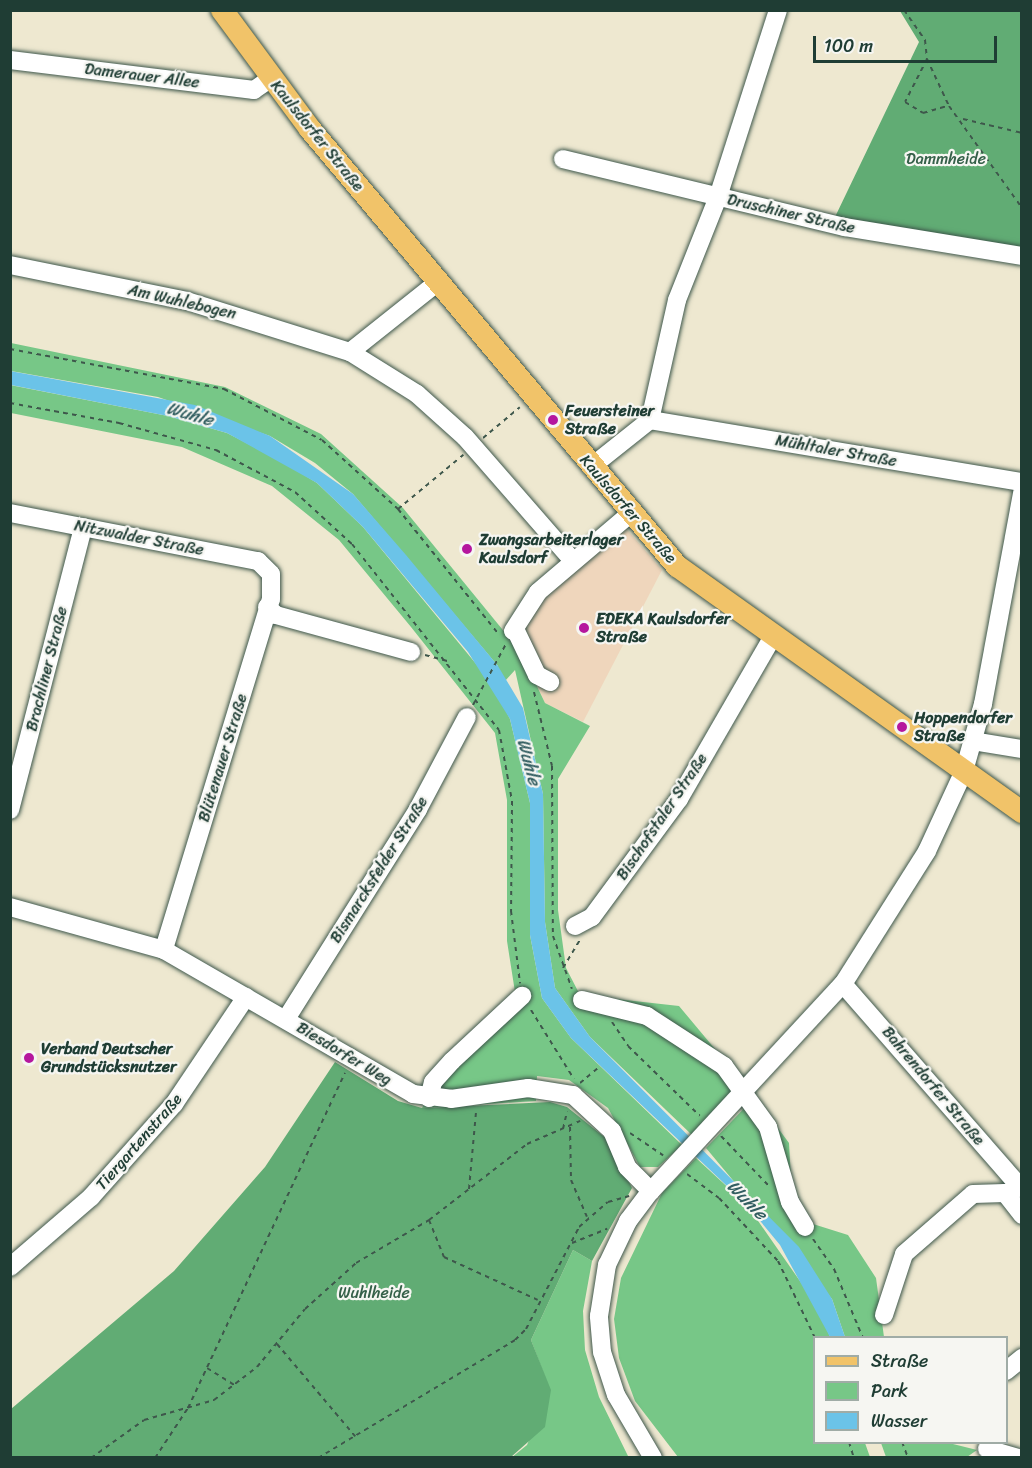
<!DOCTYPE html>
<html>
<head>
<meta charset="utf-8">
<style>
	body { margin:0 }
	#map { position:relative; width:1032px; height:1468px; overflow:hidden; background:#eee8d0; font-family:Sriracha,sans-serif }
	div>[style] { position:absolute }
	.built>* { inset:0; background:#efd6bc }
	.green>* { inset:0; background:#77c787 }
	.forest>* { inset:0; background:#61ac74 }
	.water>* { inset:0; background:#6bc3e8 }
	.path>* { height:2px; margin-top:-1px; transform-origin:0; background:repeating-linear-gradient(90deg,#3e574b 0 4.5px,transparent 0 9px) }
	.roads { filter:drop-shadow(0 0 2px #3e574b) drop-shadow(0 0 2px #3e574b) }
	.minor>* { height:18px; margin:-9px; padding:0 9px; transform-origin:9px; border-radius:9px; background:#fff }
	.major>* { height:22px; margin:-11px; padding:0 11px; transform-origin:11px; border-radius:11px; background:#f1c369 }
	.dots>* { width:16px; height:16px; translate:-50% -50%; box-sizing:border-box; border:3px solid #f6f6f2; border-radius:50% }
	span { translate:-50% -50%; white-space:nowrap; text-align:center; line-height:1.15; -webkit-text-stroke:4.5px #f6f6f2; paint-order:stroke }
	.street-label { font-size:16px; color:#1f3d34 }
	.park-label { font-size:16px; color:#356049 }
	.poi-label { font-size:16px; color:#1f3d34; font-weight:700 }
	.left { translate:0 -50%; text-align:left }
	.water-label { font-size:18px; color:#325e61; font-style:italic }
	.frame { position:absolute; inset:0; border:12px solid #1f3d34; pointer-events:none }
	.legend { position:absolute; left:813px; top:1336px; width:195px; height:108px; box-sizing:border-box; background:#f6f6f2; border:2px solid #a0aca6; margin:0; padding:8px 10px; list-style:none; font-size:18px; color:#1f3d34 }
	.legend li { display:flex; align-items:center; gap:12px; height:30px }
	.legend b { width:30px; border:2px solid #a0aca6 }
	.scale { position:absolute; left:813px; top:36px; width:184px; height:27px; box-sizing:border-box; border:3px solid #1f3d34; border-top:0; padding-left:8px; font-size:18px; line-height:21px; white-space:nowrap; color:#1f3d34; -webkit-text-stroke:4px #f6f6f2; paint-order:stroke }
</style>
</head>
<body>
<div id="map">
	<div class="built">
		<div style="clip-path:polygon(624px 526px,662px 570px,583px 722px,545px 703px,520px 651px,526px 618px,534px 604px)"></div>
	</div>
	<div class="green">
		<div style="clip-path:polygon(11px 343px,225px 387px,321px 434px,403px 508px,520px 651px,545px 703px,590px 726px,558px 779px,558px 910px,566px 968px,580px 995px,679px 1006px,740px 1079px,738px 1088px,692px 1135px,590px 1037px,555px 988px,545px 922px,543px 794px,515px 670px,496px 691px,510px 719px,530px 803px,530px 935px,542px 998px,571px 1038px,682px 1145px,658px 1167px,640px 1167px,608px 1108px,569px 1080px,537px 1076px,536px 1101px,422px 1108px,437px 1082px,515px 992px,507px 941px,507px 800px,495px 733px,411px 627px,339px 540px,272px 486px,182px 447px,11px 413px,10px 385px,168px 416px,227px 433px,283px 462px,317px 483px,363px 527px,491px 682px,498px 666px,353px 494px,315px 463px,270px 436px,158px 397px,11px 371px)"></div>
		<div style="clip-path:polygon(755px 1097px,789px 1143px,792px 1197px,813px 1224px,848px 1235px,876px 1278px,884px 1337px,845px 1337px,832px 1299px,706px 1148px)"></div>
		<div style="clip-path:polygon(696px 1158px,747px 1205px,818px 1307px,830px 1337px,814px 1338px,814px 1442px,865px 1443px,870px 1457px,678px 1457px,635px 1401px,619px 1358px,614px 1319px,621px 1278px,662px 1193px)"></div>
		<div style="clip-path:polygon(573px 1250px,592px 1261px,583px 1311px,585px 1350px,599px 1397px,628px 1456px,511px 1458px,527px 1445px,550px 1390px,531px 1340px)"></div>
		<div style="clip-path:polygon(881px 1443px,949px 1443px,977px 1450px,967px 1457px,886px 1457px)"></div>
	</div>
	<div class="forest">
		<div style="clip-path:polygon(900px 11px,1021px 11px,1021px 250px,835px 217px,919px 42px)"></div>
		<div style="clip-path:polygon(335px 1062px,398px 1101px,422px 1108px,550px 1102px,567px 1107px,608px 1140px,632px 1188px,592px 1261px,573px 1250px,531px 1340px,551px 1390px,545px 1427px,511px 1457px,11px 1458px,11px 1409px,174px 1271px,265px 1167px)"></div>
	</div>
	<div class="water">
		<div style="clip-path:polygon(10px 371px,195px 405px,270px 436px,353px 494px,406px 555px,498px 666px,523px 708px,543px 794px,545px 922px,555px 988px,590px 1037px,799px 1247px,832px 1299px,845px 1337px,830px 1337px,780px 1245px,747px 1205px,571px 1038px,542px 998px,530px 935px,530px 803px,510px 719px,468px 652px,363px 527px,317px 483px,227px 433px,168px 416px,11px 385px)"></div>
	</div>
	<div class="path">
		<div style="left:904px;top:10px;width:37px;rotate:55deg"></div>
		<div style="left:925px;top:40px;width:19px;rotate:84deg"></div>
		<div style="left:927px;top:59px;width:48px;rotate:117.1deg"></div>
		<div style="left:905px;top:102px;width:21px;rotate:31deg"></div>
		<div style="left:923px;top:113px;width:26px;rotate:-16deg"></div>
		<div style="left:927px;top:59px;width:52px;rotate:64.9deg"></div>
		<div style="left:949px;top:106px;width:125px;rotate:54.4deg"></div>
		<div style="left:963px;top:119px;width:61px;rotate:13.3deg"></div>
		<div style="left:10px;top:349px;width:218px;rotate:10.6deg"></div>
		<div style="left:224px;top:389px;width:110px;rotate:27.5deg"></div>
		<div style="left:322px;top:440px;width:103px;rotate:42.2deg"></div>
		<div style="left:398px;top:509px;width:158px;rotate:51.2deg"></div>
		<div style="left:10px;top:403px;width:111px;rotate:10.4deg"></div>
		<div style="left:119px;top:423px;width:101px;rotate:15.6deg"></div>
		<div style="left:216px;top:450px;width:89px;rotate:28deg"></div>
		<div style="left:295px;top:492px;width:77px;rotate:42.4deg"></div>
		<div style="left:352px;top:544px;width:237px;rotate:51.7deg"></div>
		<div style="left:499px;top:730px;width:72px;rotate:79.6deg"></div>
		<div style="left:512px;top:801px;width:110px;rotate:90.5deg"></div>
		<div style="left:511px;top:911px;width:73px;rotate:82.9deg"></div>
		<div style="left:483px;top:438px;width:48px;rotate:-40deg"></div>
		<div style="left:398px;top:509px;width:85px;rotate:-39.7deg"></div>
		<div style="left:425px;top:655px;width:24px;rotate:15deg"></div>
		<div style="left:534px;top:692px;width:76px;rotate:76.3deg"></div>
		<div style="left:552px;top:766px;width:170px;rotate:89.7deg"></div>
		<div style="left:553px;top:936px;width:56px;rotate:70.3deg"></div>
		<div style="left:473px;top:705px;width:69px;rotate:-61.6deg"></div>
		<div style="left:563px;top:968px;width:33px;rotate:-59deg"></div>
		<div style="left:531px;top:1010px;width:81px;rotate:58.1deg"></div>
		<div style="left:612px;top:1022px;width:29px;rotate:56deg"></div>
		<div style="left:628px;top:1046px;width:100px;rotate:44.2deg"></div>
		<div style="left:580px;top:1083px;width:23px;rotate:-40deg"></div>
		<div style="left:570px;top:1127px;width:53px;rotate:88.9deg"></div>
		<div style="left:571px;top:1180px;width:40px;rotate:66.6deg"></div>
		<div style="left:563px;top:1129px;width:18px;rotate:-77deg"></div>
		<div style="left:630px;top:1133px;width:40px;rotate:34deg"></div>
		<div style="left:721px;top:1136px;width:69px;rotate:46.2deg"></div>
		<div style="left:687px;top:1174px;width:40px;rotate:37deg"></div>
		<div style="left:719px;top:1198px;width:86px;rotate:46.9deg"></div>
		<div style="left:778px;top:1261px;width:85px;rotate:64.3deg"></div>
		<div style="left:469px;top:1189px;width:77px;rotate:-84.8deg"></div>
		<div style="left:429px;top:1220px;width:40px;rotate:68deg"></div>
		<div style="left:444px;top:1257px;width:103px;rotate:24.6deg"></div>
		<div style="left:813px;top:1239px;width:37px;rotate:55deg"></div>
		<div style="left:834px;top:1269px;width:75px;rotate:67.2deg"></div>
		<div style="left:572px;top:1243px;width:38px;rotate:-22deg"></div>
		<div style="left:277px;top:1344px;width:121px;rotate:49.7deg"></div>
		<div style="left:207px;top:1368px;width:32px;rotate:32deg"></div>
		<div style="left:849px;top:1442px;width:17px;rotate:73deg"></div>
		<div style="left:902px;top:1442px;width:17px;rotate:69deg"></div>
		<div style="left:91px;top:1458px;width:65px;rotate:-35.6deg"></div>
		<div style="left:144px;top:1420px;width:73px;rotate:-15.9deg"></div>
		<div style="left:214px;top:1400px;width:54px;rotate:-37.5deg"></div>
		<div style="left:257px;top:1367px;width:75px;rotate:-50.4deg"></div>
		<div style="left:305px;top:1309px;width:69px;rotate:-42deg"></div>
		<div style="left:356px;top:1263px;width:85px;rotate:-30.5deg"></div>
		<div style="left:429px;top:1220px;width:124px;rotate:-37.8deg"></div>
		<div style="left:527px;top:1144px;width:58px;rotate:-23.5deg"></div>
		<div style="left:155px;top:1458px;width:60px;rotate:-56.6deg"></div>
		<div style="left:188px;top:1408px;width:370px;rotate:-64.9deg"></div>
		<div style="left:318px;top:1458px;width:230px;rotate:-30.9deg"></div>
		<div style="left:515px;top:1340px;width:16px;rotate:-45deg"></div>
		<div style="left:526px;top:1329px;width:115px;rotate:-62.5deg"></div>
		<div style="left:579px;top:1227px;width:38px;rotate:-41deg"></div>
		<div style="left:608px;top:1202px;width:22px;rotate:-16deg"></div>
	</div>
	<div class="roads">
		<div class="minor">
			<div style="left:10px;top:60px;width:246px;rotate:7deg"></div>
			<div style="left:254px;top:90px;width:19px;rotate:-35deg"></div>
			<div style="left:563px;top:159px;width:290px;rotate:13.6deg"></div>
			<div style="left:845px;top:227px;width:179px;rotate:9.3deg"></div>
			<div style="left:10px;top:265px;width:181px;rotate:11.5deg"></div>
			<div style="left:187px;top:301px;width:171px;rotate:17.4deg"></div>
			<div style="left:350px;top:352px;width:79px;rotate:32.1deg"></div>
			<div style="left:417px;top:394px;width:64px;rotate:41.9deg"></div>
			<div style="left:465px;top:437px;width:164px;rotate:48.9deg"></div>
			<div style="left:350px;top:352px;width:112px;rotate:-38.5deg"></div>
			<div style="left:650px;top:420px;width:377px;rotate:9.5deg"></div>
			<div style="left:591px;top:467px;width:75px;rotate:-38.5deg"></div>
			<div style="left:650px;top:420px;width:123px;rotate:-77.3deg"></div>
			<div style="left:677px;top:300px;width:111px;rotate:-68.3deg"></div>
			<div style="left:718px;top:197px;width:196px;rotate:-72.2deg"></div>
			<div style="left:10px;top:513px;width:253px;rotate:11deg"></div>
			<div style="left:258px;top:561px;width:18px;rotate:45deg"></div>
			<div style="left:271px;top:574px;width:25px;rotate:90deg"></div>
			<div style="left:271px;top:599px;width:367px;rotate:107deg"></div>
			<div style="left:267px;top:607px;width:12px;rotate:42deg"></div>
			<div style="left:276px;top:615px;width:140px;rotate:15.3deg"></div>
			<div style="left:515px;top:629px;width:51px;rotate:64.4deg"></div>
			<div style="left:537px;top:675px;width:15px;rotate:28deg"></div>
			<div style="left:513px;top:631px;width:46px;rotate:-57.3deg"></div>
			<div style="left:538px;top:592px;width:121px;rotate:-40.3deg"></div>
			<div style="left:973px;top:741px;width:50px;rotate:9.3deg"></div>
			<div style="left:10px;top:810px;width:292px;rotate:-75.5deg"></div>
			<div style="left:10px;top:907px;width:160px;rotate:15.6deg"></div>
			<div style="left:164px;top:950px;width:288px;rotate:30deg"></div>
			<div style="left:413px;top:1094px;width:38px;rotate:7deg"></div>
			<div style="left:451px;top:1099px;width:78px;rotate:-8.1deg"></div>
			<div style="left:528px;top:1088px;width:46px;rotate:8.8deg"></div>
			<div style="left:573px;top:1095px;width:53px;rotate:42.7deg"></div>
			<div style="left:612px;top:1131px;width:39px;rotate:67deg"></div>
			<div style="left:627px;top:1167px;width:34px;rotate:45deg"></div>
			<div style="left:575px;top:926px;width:19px;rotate:-28deg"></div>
			<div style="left:592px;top:917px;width:147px;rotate:-53.6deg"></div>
			<div style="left:679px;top:799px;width:188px;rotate:-60deg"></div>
			<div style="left:843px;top:984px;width:272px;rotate:48.9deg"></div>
			<div style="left:582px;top:1000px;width:67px;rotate:13.8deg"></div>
			<div style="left:647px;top:1016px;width:92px;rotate:33deg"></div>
			<div style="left:724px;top:1066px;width:75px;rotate:54.2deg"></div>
			<div style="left:768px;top:1127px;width:78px;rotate:73.7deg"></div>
			<div style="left:790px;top:1202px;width:29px;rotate:59deg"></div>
			<div style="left:286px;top:1019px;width:248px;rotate:-57.8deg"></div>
			<div style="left:418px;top:809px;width:104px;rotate:-62deg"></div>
			<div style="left:429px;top:1098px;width:16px;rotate:-76deg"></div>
			<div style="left:433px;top:1082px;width:28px;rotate:-48deg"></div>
			<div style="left:452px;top:1061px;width:96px;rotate:-42.9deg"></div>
			<div style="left:10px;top:1267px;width:107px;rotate:-40.8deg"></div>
			<div style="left:91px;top:1197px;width:125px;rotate:-48.3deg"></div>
			<div style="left:174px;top:1104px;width:129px;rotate:-56.1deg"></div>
			<div style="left:884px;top:1315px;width:64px;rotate:-71.8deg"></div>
			<div style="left:904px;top:1254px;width:91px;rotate:-41deg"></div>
			<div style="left:973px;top:1194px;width:32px;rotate:-2deg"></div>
			<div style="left:1005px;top:1193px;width:28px;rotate:52deg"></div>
			<div style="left:1006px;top:1371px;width:21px;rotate:-39deg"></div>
			<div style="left:987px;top:1449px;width:32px;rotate:16deg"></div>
			<div style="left:653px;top:1458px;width:73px;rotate:-120.4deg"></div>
			<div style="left:616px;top:1395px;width:45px;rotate:-108deg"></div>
			<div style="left:602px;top:1352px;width:36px;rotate:-95deg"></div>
			<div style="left:599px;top:1316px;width:52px;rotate:-81.1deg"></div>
			<div style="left:607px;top:1265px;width:49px;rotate:-64.5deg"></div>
			<div style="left:628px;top:1221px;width:38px;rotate:-53deg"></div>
			<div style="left:651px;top:1191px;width:282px;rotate:-47.2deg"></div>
			<div style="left:843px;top:984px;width:157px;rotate:-57.7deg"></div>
			<div style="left:927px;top:851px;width:88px;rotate:-65.2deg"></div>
			<div style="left:964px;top:771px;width:70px;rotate:-74.2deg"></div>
			<div style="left:983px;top:704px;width:215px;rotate:-79.5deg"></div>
		</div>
		<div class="major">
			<div style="left:222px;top:10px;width:148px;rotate:53.5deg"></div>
			<div style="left:310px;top:129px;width:571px;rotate:49.98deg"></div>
			<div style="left:677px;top:566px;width:424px;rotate:35.5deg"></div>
		</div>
	</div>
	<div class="dots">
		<div style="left:553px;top:420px;background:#b5179e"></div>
		<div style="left:467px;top:549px;background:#b5179e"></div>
		<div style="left:584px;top:628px;background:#b5179e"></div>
		<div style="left:902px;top:727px;background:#b5179e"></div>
		<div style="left:29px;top:1058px;background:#b5179e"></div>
	</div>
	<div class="street-label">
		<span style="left:142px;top:76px;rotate:7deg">Damerauer Allee</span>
		<span style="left:317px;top:136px;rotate:51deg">Kaulsdorfer Straße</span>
		<span style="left:791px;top:214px;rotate:13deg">Druschiner Straße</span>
		<span style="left:182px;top:302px;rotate:13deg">Am Wuhlebogen</span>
		<span style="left:836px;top:451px;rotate:10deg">Mühltaler Straße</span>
		<span style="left:628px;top:509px;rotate:49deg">Kaulsdorfer Straße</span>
		<span style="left:139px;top:538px;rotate:11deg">Nitzwalder Straße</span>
		<span style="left:47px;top:669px;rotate:-76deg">Brachliner Straße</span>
		<span style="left:223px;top:758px;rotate:-73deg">Blütenauer Straße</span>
		<span style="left:662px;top:817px;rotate:-56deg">Bischofstaler Straße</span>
		<span style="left:379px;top:870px;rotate:-58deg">Bismarcksfelder Straße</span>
		<span style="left:344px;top:1054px;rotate:31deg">Biesdorfer Weg</span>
		<span style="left:933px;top:1086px;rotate:50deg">Bahrendorfer Straße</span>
		<span style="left:139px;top:1142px;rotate:-49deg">Tiergartenstraße</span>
	</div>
	<div class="park-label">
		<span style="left:946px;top:159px">Dammheide</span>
		<span style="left:374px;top:1293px">Wuhlheide</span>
	</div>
	<div class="poi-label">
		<span class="left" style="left:565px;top:420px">Feuersteiner<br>Straße</span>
		<span class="left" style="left:479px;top:549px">Zwangsarbeiterlager<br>Kaulsdorf</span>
		<span class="left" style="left:596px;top:628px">EDEKA Kaulsdorfer<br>Straße</span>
		<span class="left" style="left:914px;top:727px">Hoppendorfer<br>Straße</span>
		<span class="left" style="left:41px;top:1058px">Verband Deutscher<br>Grundstücksnutzer</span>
	</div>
	<div class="water-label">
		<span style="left:190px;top:414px;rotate:16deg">Wuhle</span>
		<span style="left:529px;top:762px;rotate:75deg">Wuhle</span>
		<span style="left:747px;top:1200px;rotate:45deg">Wuhle</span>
	</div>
	<div class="frame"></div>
	<ul class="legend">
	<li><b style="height:8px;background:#f1c369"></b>Straße</li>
	<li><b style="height:16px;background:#77c787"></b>Park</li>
	<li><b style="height:16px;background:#6bc3e8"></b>Wasser</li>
	</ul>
	<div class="scale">100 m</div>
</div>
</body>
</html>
